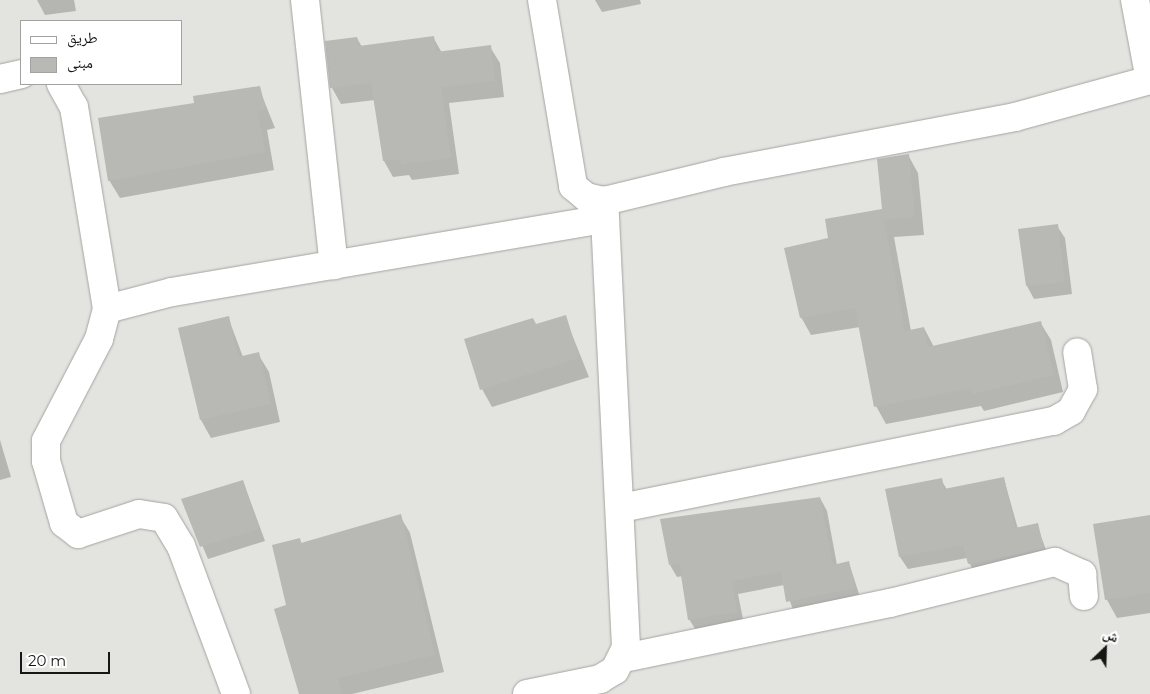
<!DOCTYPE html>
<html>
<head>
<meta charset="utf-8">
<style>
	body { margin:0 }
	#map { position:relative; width:1150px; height:694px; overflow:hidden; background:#e3e4df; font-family:Montserrat,"Noto Naskh Arabic",sans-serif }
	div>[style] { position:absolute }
	.shadow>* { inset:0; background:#0003 }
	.building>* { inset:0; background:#b8b9b4 }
	.roads { filter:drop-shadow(0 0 1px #a3a4a0) drop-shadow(0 0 1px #a3a4a0) }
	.minor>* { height:28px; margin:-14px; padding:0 14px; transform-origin:14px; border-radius:14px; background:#fff }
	span { translate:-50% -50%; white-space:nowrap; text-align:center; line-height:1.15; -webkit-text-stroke:4px #fff; paint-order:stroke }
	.legend { position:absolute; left:20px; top:20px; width:162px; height:65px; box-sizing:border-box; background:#fff; border:1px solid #a2a2a1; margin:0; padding:6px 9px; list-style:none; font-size:15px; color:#161615 }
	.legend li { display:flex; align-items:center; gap:10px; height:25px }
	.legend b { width:25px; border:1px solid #a2a2a1 }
	.north { position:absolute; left:1080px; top:624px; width:50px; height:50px; -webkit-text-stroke:4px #fff; paint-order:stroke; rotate:24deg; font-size:14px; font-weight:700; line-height:20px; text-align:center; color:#161615 }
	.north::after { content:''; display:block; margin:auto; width:18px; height:22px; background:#161615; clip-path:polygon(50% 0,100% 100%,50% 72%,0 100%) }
	.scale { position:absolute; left:20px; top:652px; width:90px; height:22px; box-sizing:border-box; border:2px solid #161615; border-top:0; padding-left:6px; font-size:15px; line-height:18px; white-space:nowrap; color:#161615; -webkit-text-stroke:4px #fff; paint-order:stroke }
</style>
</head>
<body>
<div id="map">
	<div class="shadow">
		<div style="clip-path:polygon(37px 0,74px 0,76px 11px,45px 15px)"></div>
		<div style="clip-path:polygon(595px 0,640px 0,641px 4px,602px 12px)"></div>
		<div style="clip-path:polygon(433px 37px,442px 53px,490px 47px,500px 63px,504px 97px,449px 103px,459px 174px,412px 180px,409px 175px,393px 177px,384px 161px,375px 100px,341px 104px,332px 88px,357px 38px,362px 47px)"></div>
		<div style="clip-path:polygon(259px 88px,275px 128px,267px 130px,274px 170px,120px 198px,109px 180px,196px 104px)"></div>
		<div style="clip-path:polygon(908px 155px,918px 173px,924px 235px,894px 237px,911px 331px,924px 328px,934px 347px,1040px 322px,1051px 340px,1063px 392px,984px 411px,981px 406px,886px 424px,876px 406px,860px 327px,811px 335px,801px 317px,830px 239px,883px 210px)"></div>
		<div style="clip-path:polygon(1057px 226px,1065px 238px,1072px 294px,1034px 299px,1027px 286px,1020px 230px)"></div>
		<div style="clip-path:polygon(228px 317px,243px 357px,258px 354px,269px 372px,280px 422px,211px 438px,201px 420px,179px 328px)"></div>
		<div style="clip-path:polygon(565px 317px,589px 377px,492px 407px,482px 389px,536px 325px)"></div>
		<div style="clip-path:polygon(0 440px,11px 477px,0 480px)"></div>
		<div style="clip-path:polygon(941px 479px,947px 490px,1004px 479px,1018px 529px,1037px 525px,1050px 561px,976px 576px,967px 558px,908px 569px,900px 557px)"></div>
		<div style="clip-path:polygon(243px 481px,265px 541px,208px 559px,183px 500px)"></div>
		<div style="clip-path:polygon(820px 498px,827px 511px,837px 565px,849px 563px,861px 600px,795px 615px,784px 585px,738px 594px,744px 624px,697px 632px,689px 619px,683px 576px,677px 577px,670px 565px)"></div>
		<div style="clip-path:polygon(400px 516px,410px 533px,444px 672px,352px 694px,300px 694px,288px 606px,300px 540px,302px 544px)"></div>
		<div style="clip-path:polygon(1150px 517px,1150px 613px,1117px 618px,1107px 600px,1094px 525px)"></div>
	</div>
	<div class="building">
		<div style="clip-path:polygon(434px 36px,436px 52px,491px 45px,495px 81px,441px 87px,451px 158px,401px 164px,401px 159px,383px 161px,371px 83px,330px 88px,325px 41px,357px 37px,359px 46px)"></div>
		<div style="clip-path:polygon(260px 86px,266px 110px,258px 112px,265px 152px,108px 181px,98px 118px,194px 103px,193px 96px)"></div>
		<div style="clip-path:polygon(909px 154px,915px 217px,884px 220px,905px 331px,924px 327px,928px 347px,1041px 321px,1054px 375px,973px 394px,971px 388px,874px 407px,855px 308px,800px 318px,784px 248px,828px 238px,825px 219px,882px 209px,877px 159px)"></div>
		<div style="clip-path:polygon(1058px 224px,1065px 282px,1026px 286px,1018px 229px)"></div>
		<div style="clip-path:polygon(566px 315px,579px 358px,480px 390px,464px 339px,533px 318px,536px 324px)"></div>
		<div style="clip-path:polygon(229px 316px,238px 357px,259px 352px,271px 404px,200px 420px,178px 328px)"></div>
		<div style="clip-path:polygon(1004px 477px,1015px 528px,1038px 523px,1044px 549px,968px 564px,963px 545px,899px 557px,885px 489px,942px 478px,944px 489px)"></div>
		<div style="clip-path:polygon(243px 480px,259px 529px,200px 547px,181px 499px)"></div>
		<div style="clip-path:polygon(820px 497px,833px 565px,849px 561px,855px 588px,786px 602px,781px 572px,732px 581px,737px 612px,688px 620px,679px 563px,669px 565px,660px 519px)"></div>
		<div style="clip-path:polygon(401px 514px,435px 655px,338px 678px,342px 694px,299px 694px,274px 609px,286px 605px,272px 545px,300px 538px,301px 543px)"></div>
		<div style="clip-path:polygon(1150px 515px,1150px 593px,1105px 600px,1093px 524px)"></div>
	</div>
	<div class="roads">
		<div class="minor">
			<div style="left:305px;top:0;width:267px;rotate:83.8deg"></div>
			<div style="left:542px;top:0;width:189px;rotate:80.5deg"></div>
			<div style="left:573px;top:186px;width:17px;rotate:40deg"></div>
			<div style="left:586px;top:197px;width:18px;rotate:13deg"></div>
			<div style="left:604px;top:201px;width:123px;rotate:-13.6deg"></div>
			<div style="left:724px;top:172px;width:296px;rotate:-10.7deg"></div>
			<div style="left:1015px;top:117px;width:140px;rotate:-15.3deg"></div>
			<div style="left:1135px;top:0;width:81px;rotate:79.4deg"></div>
			<div style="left:0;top:79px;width:22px;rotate:-13deg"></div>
			<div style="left:61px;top:84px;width:26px;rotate:61deg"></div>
			<div style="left:74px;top:107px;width:205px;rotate:80.7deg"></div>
			<div style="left:107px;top:309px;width:67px;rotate:-14.7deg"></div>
			<div style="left:172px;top:292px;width:439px;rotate:-9.6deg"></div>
			<div style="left:107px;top:309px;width:31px;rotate:105deg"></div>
			<div style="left:99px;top:339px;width:115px;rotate:117.5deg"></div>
			<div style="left:46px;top:441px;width:20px;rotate:90deg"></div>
			<div style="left:46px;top:461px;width:65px;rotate:73.8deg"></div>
			<div style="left:64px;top:523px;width:18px;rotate:38deg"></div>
			<div style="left:78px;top:534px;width:64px;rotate:-18.2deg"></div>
			<div style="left:139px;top:514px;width:25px;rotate:9deg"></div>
			<div style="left:164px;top:518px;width:33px;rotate:59deg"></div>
			<div style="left:181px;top:546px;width:158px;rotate:69.6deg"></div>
			<div style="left:621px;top:508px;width:442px;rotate:-11.4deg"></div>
			<div style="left:1054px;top:421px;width:20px;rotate:-30deg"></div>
			<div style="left:1071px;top:411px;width:25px;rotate:-61deg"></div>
			<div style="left:1083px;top:389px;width:37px;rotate:-99deg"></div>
			<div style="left:624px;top:658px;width:272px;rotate:-11.7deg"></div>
			<div style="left:890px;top:603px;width:170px;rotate:-14deg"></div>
			<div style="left:1055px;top:562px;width:30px;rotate:24deg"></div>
			<div style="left:1082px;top:574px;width:22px;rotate:85deg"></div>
			<div style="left:527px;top:694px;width:75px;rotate:-11.6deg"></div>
			<div style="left:600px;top:679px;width:17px;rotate:-31deg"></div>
			<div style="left:615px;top:670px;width:25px;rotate:-64deg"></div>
			<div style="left:626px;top:647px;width:447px;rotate:-92.8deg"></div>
		</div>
	</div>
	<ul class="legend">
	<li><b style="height:6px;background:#fff"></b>طريق</li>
	<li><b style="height:14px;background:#b8b9b4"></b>مبنى</li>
	</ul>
	<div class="north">ش</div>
	<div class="scale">20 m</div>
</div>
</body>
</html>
